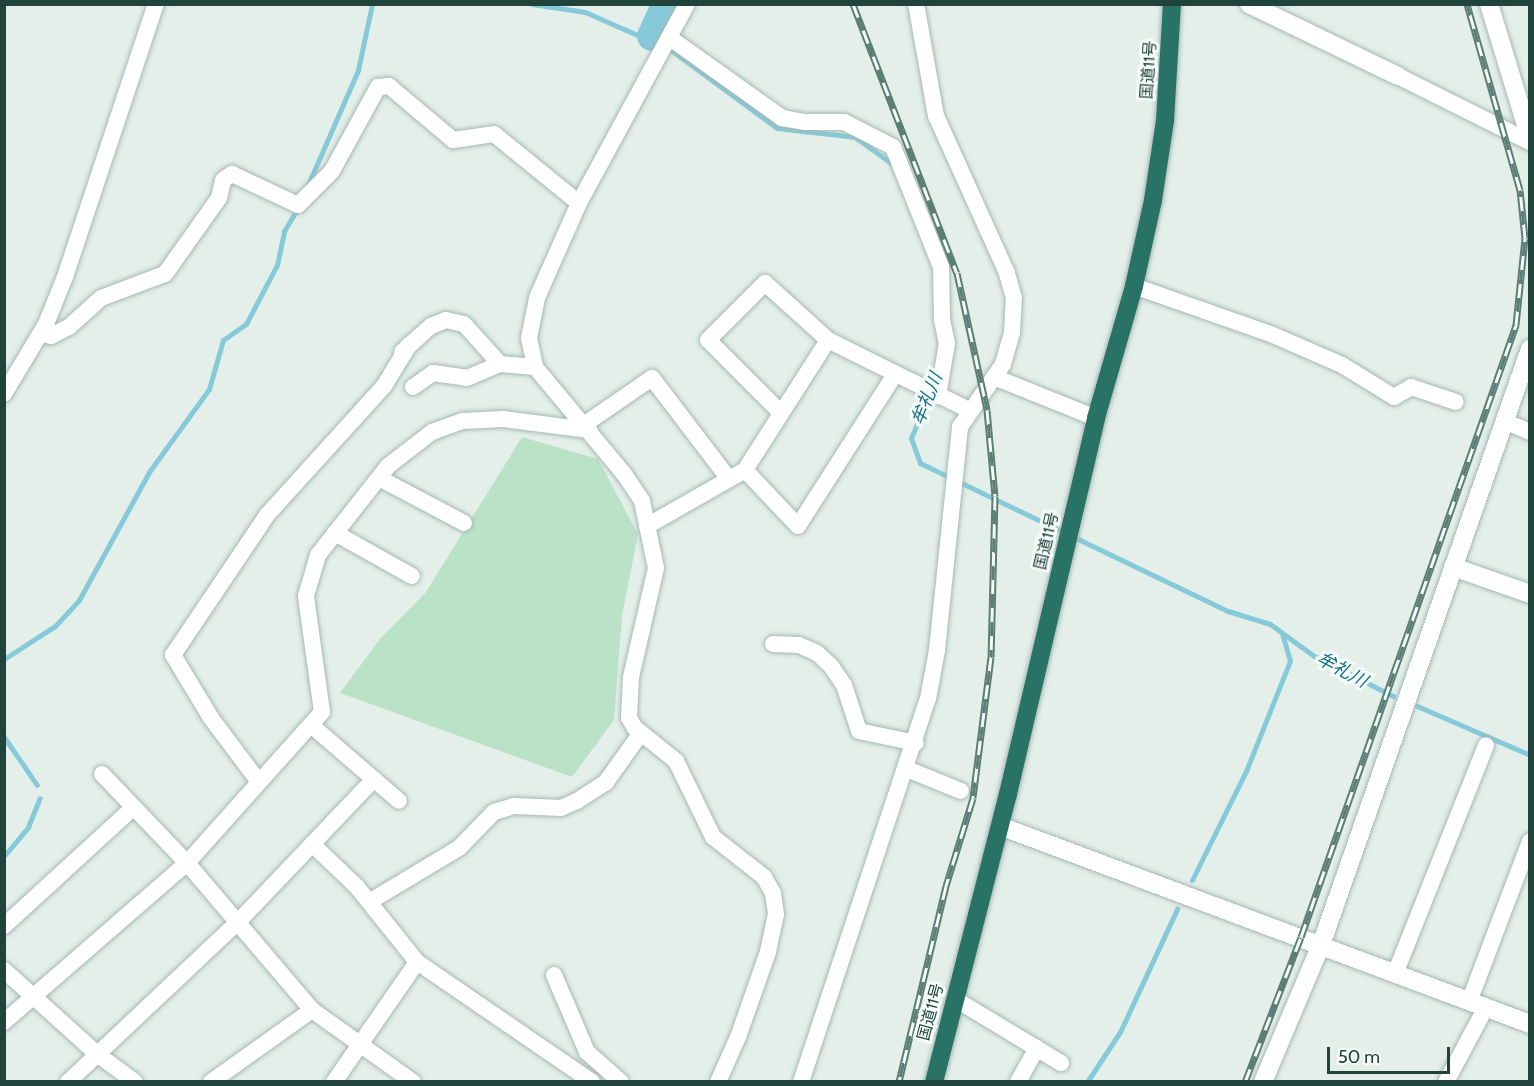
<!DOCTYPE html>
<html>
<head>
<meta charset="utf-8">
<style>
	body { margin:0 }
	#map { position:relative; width:1534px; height:1086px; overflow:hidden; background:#e4efea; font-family:Cabin,"Noto Sans JP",sans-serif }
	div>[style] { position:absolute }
	.green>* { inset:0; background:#bae2c7 }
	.stream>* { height:5px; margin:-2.5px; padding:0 2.5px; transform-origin:2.5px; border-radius:2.5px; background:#86cada }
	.river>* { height:30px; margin:-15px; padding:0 15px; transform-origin:15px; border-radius:15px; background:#86cada }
	.roads { filter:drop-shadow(0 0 2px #a5b8b2) drop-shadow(0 0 2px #a5b8b2) }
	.street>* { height:16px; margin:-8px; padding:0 8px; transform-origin:8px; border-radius:8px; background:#fff }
	.secondary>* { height:18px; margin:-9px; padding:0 9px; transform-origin:9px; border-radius:9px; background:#fff }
	.highway>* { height:18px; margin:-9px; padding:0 9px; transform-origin:9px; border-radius:9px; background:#297366 }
	.rail>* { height:7px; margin-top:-3.5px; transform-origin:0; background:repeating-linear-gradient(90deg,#f5fbf8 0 14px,#5b7e76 0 28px); box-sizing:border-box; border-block:2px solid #5b7e76 }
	span { translate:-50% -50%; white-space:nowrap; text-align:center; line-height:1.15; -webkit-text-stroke:6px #f5fbf8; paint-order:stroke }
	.street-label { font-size:16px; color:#20433b }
	.water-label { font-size:18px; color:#136f87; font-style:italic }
	.frame { position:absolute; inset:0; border:6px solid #20433b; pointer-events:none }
	.scale { position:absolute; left:1327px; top:1047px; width:123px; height:27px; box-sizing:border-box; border:3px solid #20433b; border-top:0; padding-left:8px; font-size:18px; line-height:21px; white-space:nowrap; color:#20433b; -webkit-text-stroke:4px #f5fbf8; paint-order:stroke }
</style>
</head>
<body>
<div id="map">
	<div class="green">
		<div style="clip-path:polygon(522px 437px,598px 459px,638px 534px,622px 616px,614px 720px,572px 777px,340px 693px,380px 639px,426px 592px)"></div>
	</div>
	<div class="stream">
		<div style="left:532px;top:4px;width:54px;rotate:8.6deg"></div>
		<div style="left:585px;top:12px;width:64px;rotate:23.8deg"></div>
		<div style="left:644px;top:38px;width:8px;rotate:-14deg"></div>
		<div style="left:652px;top:36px;width:155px;rotate:36.4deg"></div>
		<div style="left:777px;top:128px;width:79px;rotate:6.6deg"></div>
		<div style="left:855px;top:137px;width:49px;rotate:35.9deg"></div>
		<div style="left:307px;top:187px;width:128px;rotate:-66.4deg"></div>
		<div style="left:358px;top:70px;width:67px;rotate:-78deg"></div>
		<div style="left:930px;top:392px;width:50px;rotate:112.4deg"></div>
		<div style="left:911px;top:438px;width:27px;rotate:70deg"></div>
		<div style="left:920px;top:463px;width:342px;rotate:25.7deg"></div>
		<div style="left:1228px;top:611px;width:44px;rotate:17.2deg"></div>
		<div style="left:1270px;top:624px;width:54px;rotate:36deg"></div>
		<div style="left:1314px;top:656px;width:89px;rotate:26.9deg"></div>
		<div style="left:4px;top:659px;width:61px;rotate:-32.9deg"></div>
		<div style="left:55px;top:626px;width:35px;rotate:-47deg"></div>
		<div style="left:79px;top:600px;width:146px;rotate:-61.3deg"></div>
		<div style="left:149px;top:472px;width:102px;rotate:-54.1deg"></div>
		<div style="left:209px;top:389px;width:51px;rotate:-74.1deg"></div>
		<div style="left:223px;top:340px;width:28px;rotate:-35deg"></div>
		<div style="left:246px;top:324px;width:67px;rotate:-62.3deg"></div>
		<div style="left:277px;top:265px;width:35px;rotate:-78deg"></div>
		<div style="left:284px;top:231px;width:23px;rotate:-59deg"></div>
		<div style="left:1417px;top:706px;width:123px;rotate:23.4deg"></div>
		<div style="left:4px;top:737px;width:58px;rotate:55.5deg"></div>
		<div style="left:4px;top:856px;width:38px;rotate:-50deg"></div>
		<div style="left:28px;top:827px;width:31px;rotate:-68deg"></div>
		<div style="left:1192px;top:880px;width:122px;rotate:-63.6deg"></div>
		<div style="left:1246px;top:771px;width:118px;rotate:-68.2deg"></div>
		<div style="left:1290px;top:661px;width:29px;rotate:-106deg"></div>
		<div style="left:1087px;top:1082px;width:60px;rotate:-56.6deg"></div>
		<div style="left:1120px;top:1032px;width:136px;rotate:-65.1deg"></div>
	</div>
	<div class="river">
		<div style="left:652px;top:36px;width:35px;rotate:-65deg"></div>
	</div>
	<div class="roads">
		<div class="street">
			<div style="left:687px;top:4px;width:226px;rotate:118.5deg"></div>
			<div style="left:579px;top:203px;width:104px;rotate:113.9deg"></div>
			<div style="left:537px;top:298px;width:41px;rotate:101.3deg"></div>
			<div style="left:529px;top:338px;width:30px;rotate:78deg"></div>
			<div style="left:535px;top:367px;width:139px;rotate:50.2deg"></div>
			<div style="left:624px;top:474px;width:32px;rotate:56deg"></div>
			<div style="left:642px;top:501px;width:68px;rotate:78.2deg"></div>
			<div style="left:656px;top:568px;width:112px;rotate:102.9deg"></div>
			<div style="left:631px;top:677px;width:41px;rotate:92.8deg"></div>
			<div style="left:629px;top:718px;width:12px;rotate:59deg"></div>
			<div style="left:635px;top:728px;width:53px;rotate:38.8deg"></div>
			<div style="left:676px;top:761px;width:85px;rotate:64deg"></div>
			<div style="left:713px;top:837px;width:65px;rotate:38.1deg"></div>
			<div style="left:764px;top:877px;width:18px;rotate:61deg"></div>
			<div style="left:773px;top:893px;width:21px;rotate:82deg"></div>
			<div style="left:776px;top:914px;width:39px;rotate:102deg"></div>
			<div style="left:768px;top:952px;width:90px;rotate:109.4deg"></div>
			<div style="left:738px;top:1037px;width:49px;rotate:114deg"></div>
			<div style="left:670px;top:38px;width:138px;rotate:35.5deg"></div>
			<div style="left:782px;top:118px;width:22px;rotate:10deg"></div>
			<div style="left:804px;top:122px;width:40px"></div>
			<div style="left:844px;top:122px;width:55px;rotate:27deg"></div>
			<div style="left:893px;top:147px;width:129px;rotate:68.2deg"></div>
			<div style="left:941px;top:267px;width:53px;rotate:88.9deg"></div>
			<div style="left:942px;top:320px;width:24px;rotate:78deg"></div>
			<div style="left:947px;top:343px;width:54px;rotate:99.6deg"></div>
			<div style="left:1398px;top:76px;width:148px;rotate:26.6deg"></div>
			<div style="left:1134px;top:286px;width:147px;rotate:19.4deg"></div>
			<div style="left:1273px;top:335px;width:75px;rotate:23.5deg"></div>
			<div style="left:1342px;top:365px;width:61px;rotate:31.6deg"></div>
			<div style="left:1394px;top:397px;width:20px;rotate:-30deg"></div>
			<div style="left:1411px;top:387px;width:47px;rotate:18.4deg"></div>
			<div style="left:41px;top:333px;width:10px;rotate:17deg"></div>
			<div style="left:51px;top:336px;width:20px;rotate:-27deg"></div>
			<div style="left:69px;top:327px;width:43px;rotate:-42.2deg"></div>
			<div style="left:101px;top:298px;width:68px;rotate:-20.6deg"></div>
			<div style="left:165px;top:274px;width:93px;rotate:-54.6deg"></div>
			<div style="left:219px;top:198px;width:18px;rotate:-77deg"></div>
			<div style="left:223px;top:180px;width:11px;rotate:-34deg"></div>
			<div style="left:232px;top:174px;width:73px;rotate:25.2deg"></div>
			<div style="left:298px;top:205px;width:48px;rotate:-45deg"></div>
			<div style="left:332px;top:171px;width:96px;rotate:-61.3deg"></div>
			<div style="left:378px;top:87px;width:11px;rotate:-5deg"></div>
			<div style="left:389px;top:86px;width:84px;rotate:40.2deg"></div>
			<div style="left:453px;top:140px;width:41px;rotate:-8.3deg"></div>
			<div style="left:494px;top:134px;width:109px;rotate:39.1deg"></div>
			<div style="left:402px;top:352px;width:39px;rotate:-42deg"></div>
			<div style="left:431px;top:326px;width:16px;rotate:-22deg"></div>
			<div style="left:446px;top:320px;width:18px;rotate:13deg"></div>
			<div style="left:464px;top:324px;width:54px;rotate:48deg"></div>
			<div style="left:994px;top:377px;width:110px;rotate:21.9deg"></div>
			<div style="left:413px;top:387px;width:24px;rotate:-35deg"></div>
			<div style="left:433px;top:373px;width:34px;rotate:8deg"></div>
			<div style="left:467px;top:378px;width:36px;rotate:-23deg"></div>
			<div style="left:500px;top:364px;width:35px;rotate:5deg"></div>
			<div style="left:4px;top:394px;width:82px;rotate:-59deg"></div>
			<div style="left:46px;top:324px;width:51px;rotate:-68deg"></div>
			<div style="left:65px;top:277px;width:288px;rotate:-71.6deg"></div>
			<div style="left:781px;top:413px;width:103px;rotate:-135deg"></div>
			<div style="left:708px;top:340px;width:81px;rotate:-45deg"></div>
			<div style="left:765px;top:283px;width:85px;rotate:42.1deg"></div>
			<div style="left:828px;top:340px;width:157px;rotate:26.4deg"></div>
			<div style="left:1504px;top:421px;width:28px;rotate:23deg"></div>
			<div style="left:585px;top:424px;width:81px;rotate:-34.5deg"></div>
			<div style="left:652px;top:378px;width:127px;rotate:52.7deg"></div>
			<div style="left:745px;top:470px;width:77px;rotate:46.6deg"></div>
			<div style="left:798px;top:526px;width:178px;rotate:-57.4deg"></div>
			<div style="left:379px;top:478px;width:96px;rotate:27.9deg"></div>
			<div style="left:647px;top:526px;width:113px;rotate:-29.7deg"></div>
			<div style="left:745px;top:470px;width:154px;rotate:-57.4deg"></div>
			<div style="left:335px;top:533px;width:88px;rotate:29.2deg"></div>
			<div style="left:773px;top:644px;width:26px;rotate:2deg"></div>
			<div style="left:799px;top:645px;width:20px;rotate:24deg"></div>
			<div style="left:817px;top:653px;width:19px;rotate:43deg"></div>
			<div style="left:831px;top:666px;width:23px;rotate:56deg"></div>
			<div style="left:844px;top:685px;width:48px;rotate:71.9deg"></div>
			<div style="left:859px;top:731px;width:58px;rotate:11.9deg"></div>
			<div style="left:311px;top:725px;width:116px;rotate:40.8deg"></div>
			<div style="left:907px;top:769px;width:58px;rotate:22.2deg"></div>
			<div style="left:102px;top:774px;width:123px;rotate:46.3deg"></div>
			<div style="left:187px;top:863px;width:193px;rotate:49.6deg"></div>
			<div style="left:312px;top:1010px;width:124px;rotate:35.5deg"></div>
			<div style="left:259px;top:782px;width:80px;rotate:-126.9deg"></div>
			<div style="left:211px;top:718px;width:74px;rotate:-121.1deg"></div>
			<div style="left:173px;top:655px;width:169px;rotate:-56.1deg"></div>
			<div style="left:267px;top:515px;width:174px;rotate:-47.8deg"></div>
			<div style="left:384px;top:386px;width:48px;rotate:-58.6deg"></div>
			<div style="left:312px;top:844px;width:62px;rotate:43.7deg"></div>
			<div style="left:357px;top:887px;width:96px;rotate:51.3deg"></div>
			<div style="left:417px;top:962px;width:212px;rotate:34.4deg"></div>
			<div style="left:369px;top:902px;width:105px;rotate:-31deg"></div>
			<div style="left:459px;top:848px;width:50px;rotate:-45.8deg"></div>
			<div style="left:494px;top:812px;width:21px;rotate:-17deg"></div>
			<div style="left:514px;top:806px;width:47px;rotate:2.4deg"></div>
			<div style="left:561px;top:808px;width:17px;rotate:-24deg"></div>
			<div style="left:577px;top:801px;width:35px;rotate:-33deg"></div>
			<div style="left:606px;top:782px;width:60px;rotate:-54.5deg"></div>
			<div style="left:4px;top:926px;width:176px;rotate:-42.5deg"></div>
			<div style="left:4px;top:970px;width:125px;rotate:42.1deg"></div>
			<div style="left:97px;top:1054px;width:47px;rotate:36.4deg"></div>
			<div style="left:1395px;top:974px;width:246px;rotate:-68.3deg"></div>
			<div style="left:554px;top:975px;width:84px;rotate:66.8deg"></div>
			<div style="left:587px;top:1052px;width:45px;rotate:41.4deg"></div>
			<div style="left:955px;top:999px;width:124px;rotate:31.1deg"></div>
			<div style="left:1469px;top:1002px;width:172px;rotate:-69.2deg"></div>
			<div style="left:4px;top:1022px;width:242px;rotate:-41deg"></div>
			<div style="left:187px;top:863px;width:203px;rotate:-48.2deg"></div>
			<div style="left:322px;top:712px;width:117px;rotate:-97.9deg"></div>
			<div style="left:306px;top:596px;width:43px;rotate:-73.7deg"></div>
			<div style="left:318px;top:555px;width:113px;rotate:-51.8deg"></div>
			<div style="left:388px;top:466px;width:56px;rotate:-37.7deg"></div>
			<div style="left:432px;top:432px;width:33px;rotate:-20deg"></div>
			<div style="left:463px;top:421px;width:40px;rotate:-2.9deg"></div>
			<div style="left:503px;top:419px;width:87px;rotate:7.3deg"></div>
			<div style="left:68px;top:1082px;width:233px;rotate:-43.3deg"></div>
			<div style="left:238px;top:922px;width:197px;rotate:-46.4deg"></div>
			<div style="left:211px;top:1082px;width:124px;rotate:-35.5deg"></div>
			<div style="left:334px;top:1082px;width:146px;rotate:-55.3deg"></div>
			<div style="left:801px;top:1082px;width:404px;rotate:-71.7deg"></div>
			<div style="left:928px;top:699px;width:50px;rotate:-79.6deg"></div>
			<div style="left:937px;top:650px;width:224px;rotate:-84.1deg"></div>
			<div style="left:960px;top:427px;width:76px;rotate:-55.7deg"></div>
			<div style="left:1003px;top:364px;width:32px;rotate:-74deg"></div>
			<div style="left:1012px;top:333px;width:35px;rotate:-87deg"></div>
			<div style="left:1014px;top:298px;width:26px;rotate:-106deg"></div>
			<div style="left:1007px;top:273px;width:172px;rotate:-114.3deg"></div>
			<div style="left:936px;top:116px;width:114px;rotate:-100.1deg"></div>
			<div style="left:1018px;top:1082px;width:39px;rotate:-61deg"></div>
			<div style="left:1446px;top:1082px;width:83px;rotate:-61.9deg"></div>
		</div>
		<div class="secondary">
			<div style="left:1249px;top:4px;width:165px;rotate:25.8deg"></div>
			<div style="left:1489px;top:4px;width:140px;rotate:73deg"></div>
			<div style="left:1453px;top:567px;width:82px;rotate:19.3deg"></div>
			<div style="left:1000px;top:826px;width:566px;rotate:20.48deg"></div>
			<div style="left:1263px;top:1082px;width:149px;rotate:-67.1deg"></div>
			<div style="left:1321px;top:945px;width:632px;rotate:-70.68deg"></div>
		</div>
		<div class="highway">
			<div style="left:934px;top:1082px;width:297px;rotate:-75.6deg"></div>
			<div style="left:1008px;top:794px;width:386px;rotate:-76.8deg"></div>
			<div style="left:1096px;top:418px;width:137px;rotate:-73.9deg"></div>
			<div style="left:1134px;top:286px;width:88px;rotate:-77.5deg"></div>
			<div style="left:1153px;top:200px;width:80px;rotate:-81.4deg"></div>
			<div style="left:1165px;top:121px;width:117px;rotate:-86.6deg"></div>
		</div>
	</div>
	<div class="rail">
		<div style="left:853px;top:4px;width:288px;rotate:68.9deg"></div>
		<div style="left:957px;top:273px;width:140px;rotate:77.6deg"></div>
		<div style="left:987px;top:410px;width:86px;rotate:84.7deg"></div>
		<div style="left:995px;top:496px;width:161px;rotate:91.4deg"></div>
		<div style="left:991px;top:657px;width:142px;rotate:97.3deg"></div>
		<div style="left:973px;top:798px;width:92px;rotate:107.1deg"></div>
		<div style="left:946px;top:886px;width:202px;rotate:103.5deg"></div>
		<div style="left:1245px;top:1082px;width:155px;rotate:-68.9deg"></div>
		<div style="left:1301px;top:937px;width:649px;rotate:-70.64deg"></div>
		<div style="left:1516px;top:325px;width:87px;rotate:-84.1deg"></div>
		<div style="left:1525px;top:238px;width:48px;rotate:-95.9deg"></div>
		<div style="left:1520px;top:190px;width:193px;rotate:-105.9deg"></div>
	</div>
	<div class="street-label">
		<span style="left:1149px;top:70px;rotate:-86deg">国道11号</span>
		<span style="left:1047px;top:541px;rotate:-77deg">国道11号</span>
		<span style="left:931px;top:1012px;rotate:-75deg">国道11号</span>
	</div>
	<div class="water-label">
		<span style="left:927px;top:399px;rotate:-68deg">牟礼川</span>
		<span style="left:1342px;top:670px;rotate:28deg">牟礼川</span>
	</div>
	<div class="frame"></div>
	<div class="scale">50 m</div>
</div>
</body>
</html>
